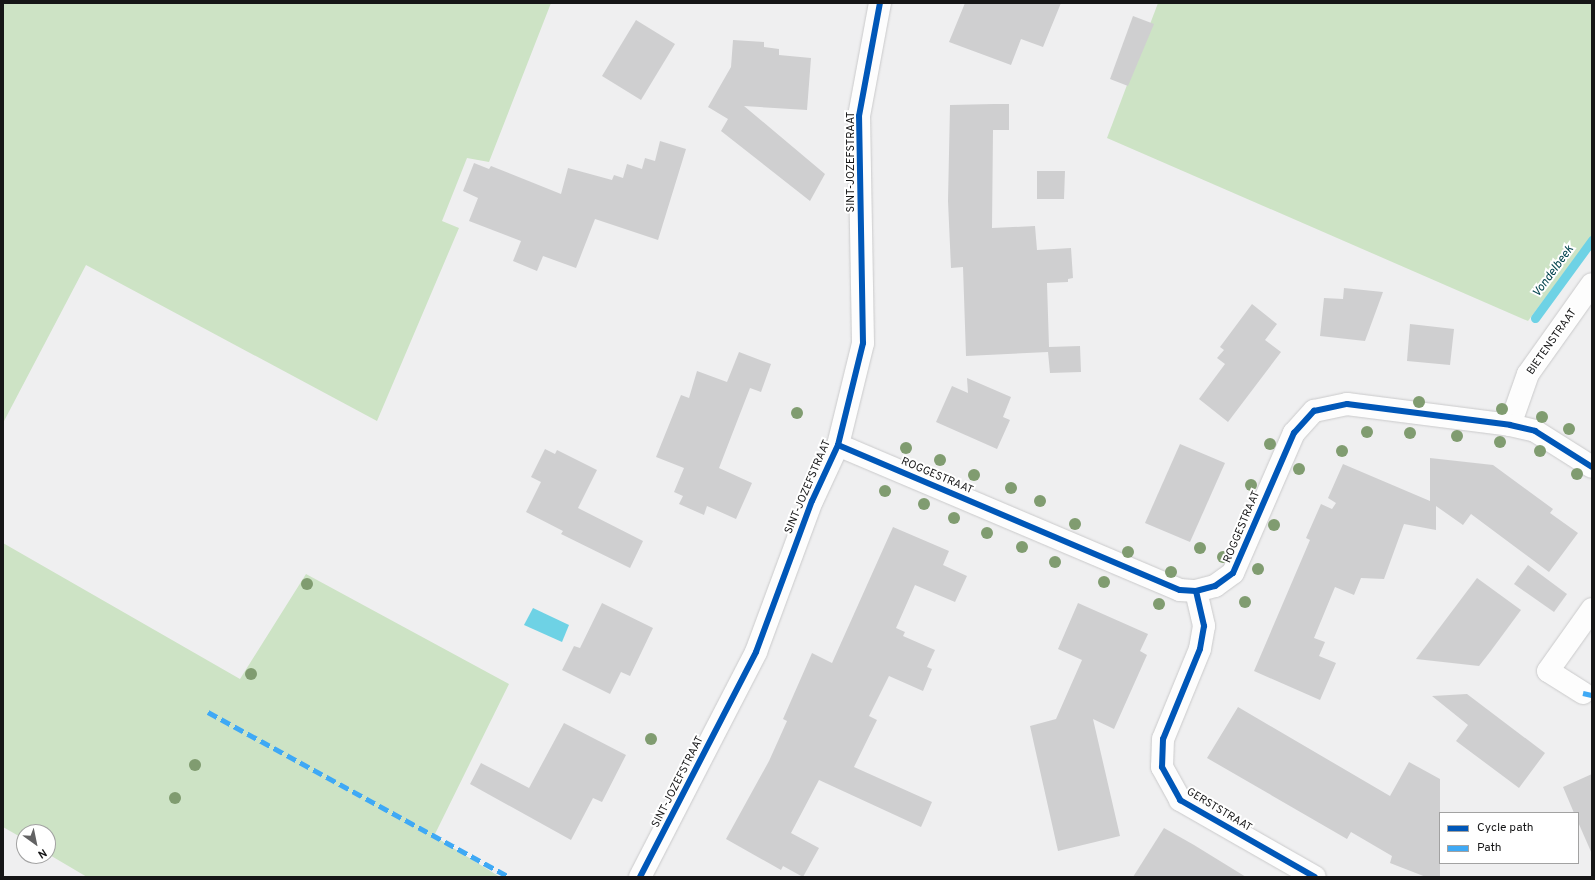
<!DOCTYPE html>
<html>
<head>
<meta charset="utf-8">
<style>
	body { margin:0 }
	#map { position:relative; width:1595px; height:880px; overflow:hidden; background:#efeff0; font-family:Overpass,sans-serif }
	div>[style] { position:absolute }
	.green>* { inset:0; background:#cde3c5 }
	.water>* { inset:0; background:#6ed2e5 }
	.stream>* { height:9px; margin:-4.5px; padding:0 4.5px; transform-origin:4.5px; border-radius:4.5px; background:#6ed2e5 }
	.building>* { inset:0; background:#cfcfd0 }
	.roads { filter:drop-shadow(0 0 1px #cacacb) drop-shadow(0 0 1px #cacacb) }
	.minor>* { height:22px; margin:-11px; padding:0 11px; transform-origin:11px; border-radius:11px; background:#fdfdfd }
	.quiet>* { height:5px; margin-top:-2.5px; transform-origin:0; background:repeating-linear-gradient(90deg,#3fa9f5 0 10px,transparent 0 15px) }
	.cycleway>* { height:6px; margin:-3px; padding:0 3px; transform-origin:3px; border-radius:3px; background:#0057b8 }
	.trees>* { width:12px; height:12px; margin:-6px; border-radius:50%; background:#809c70 }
	span { translate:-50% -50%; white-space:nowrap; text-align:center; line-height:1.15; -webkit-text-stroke:4px #fff; paint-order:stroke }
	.street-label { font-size:11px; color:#161617 }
	.water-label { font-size:12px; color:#01424d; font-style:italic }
	.frame { position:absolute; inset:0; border:4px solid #161617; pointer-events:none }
	.legend { position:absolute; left:1439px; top:812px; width:140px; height:52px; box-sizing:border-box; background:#fff; border:1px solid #a2a2a2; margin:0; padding:5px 7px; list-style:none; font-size:12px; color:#161617 }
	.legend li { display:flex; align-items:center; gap:8px; height:20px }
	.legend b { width:20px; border:1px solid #a2a2a2 }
	.north { position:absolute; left:16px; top:824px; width:40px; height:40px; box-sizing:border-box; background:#fff; border:1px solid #a2a2a2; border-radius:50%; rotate:147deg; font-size:11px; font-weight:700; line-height:16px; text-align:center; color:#161617 }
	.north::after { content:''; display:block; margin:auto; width:14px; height:18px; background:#626263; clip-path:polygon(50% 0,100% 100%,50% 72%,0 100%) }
</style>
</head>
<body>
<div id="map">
	<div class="green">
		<div style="clip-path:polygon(3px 3px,551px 3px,489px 162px,467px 158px,442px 221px,459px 228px,377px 421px,86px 265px,3px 423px)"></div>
		<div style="clip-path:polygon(1158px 3px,1592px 3px,1592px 235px,1528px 321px,1107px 138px)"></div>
		<div style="clip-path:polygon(3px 543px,240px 679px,306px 574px,509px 684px,434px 836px,500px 877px,87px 877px,48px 854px,48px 832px,24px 832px,24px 839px,3px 827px)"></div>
	</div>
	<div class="water">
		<div style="clip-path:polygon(533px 608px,569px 625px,562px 642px,524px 625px)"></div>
	</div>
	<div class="stream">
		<div style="left:1535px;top:318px;width:97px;rotate:-53.8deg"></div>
	</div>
	<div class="building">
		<div style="clip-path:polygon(965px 3px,1061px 3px,1043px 47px,1021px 39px,1011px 65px,949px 42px)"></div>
		<div style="clip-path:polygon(1133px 16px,1154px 24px,1128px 86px,1110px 79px)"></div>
		<div style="clip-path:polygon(636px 20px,675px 44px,641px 100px,602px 76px)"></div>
		<div style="clip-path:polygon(733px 40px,764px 42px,764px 47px,779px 49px,779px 55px,811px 58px,807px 110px,744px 106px,825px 174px,810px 201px,721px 131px,728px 119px,708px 107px,731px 67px)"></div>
		<div style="clip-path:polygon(994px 104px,1009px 104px,1009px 130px,993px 130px,992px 228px,1035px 226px,1037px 250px,1071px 248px,1073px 278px,1068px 279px,1068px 282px,1047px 283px,1049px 347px,1080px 346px,1081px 372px,1050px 373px,1048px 352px,966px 356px,963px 267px,951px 268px,948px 201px,950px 105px)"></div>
		<div style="clip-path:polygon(660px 141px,686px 149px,658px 240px,595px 219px,576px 268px,543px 256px,537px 271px,513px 261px,521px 241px,469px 221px,478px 198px,463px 191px,474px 163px,489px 169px,491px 166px,561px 194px,568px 168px,612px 180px,614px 175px,623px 178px,627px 164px,642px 169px,645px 158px,655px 161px)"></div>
		<div style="clip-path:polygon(1037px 171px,1065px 171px,1064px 199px,1037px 199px)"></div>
		<div style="clip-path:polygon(1344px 288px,1383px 292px,1365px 341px,1320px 336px,1324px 298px,1343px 299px)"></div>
		<div style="clip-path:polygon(1252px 304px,1277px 324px,1265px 340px,1281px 352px,1228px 422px,1199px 399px,1225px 364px,1217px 358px,1224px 350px,1220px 347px)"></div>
		<div style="clip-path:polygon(1410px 324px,1454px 329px,1450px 365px,1407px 361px)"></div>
		<div style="clip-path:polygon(739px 352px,771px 364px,761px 392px,750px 388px,719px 468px,752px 483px,736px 519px,707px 506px,704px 515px,679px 504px,683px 496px,674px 492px,684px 468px,656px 457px,681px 395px,689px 398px,697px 371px,727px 382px)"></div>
		<div style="clip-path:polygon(967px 378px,1011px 397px,1003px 417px,1010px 420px,997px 449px,936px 422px,952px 386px,968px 393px)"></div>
		<div style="clip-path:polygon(1180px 444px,1225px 463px,1190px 542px,1145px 523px)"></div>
		<div style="clip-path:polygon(545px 449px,555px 454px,557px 450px,597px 470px,578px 508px,643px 541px,630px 568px,561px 534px,563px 531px,526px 512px,541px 482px,531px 477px)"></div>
		<div style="clip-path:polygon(1430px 458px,1493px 465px,1553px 509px,1550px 513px,1578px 533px,1549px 572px,1471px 514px,1463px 525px,1436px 506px,1436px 530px,1404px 524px,1384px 579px,1361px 578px,1354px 595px,1335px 587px,1314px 638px,1325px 642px,1319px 656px,1336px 663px,1320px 700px,1254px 671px,1310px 540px,1306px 538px,1321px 504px,1332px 509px,1336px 503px,1328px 498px,1343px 464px,1430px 501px)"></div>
		<div style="clip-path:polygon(893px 527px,949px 551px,943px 565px,967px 576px,955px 602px,915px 585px,896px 628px,905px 632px,903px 636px,935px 650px,927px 667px,932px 669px,923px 691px,889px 676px,869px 716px,877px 720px,854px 767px,932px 802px,921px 827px,819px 780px,791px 833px,819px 848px,803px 877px,783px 866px,781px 870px,726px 839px,769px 761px,787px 721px,783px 719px,812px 653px,832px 663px)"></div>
		<div style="clip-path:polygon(1528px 565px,1567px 594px,1554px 612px,1514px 584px)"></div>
		<div style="clip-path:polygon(1477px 578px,1521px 610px,1490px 652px,1479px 666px,1416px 659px)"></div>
		<div style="clip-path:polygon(602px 603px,653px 628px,630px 676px,621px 672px,610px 694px,562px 670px,574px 646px,580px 648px)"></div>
		<div style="clip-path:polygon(1078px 603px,1148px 634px,1140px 651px,1147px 655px,1114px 729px,1093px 719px,1120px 836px,1058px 851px,1030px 726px,1056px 719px,1082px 660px,1058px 649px)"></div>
		<div style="clip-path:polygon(1467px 694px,1545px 753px,1519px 788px,1456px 741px,1468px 725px,1432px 696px)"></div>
		<div style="clip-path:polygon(1238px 707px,1390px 796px,1409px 762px,1440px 779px,1440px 877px,1426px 877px,1390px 863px,1392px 856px,1351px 832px,1347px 839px,1207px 758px)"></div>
		<div style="clip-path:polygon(564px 723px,626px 755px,602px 802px,593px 798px,571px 840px,470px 784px,481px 763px,529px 788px)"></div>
		<div style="clip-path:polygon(1592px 774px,1592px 854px,1578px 822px,1578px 813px,1574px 813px,1563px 787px)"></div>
		<div style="clip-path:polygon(1164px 828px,1194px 845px,1246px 877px,1133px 877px)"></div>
	</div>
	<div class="roads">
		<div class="minor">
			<div style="left:1510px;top:425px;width:54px;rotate:-70.6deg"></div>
			<div style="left:1528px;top:374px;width:110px;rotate:-54.6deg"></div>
			<div style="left:838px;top:445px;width:371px;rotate:23deg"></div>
			<div style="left:1180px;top:590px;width:16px;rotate:4deg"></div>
			<div style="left:1196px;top:591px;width:20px;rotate:-15deg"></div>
			<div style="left:1215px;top:586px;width:22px;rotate:-36deg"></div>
			<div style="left:1233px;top:573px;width:153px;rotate:-66.5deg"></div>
			<div style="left:1294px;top:433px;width:30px;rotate:-48deg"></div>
			<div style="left:1314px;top:411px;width:34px;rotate:-12deg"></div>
			<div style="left:1347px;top:404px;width:164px;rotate:7.3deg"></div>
			<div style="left:1510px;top:425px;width:26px;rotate:13deg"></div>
			<div style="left:1535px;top:431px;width:67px;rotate:32.3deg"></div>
			<div style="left:1196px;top:591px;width:36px;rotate:77deg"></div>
			<div style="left:1204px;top:626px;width:23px;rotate:100deg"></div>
			<div style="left:1200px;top:649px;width:97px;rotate:112.3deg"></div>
			<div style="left:1163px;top:739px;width:28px;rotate:92deg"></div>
			<div style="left:1162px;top:767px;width:38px;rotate:61deg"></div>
			<div style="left:1180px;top:800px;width:155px;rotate:29.7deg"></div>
			<div style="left:1583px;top:693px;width:41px;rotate:-147.8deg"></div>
			<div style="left:1548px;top:671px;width:76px;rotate:-54.6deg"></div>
			<div style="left:640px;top:877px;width:253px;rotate:-62.7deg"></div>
			<div style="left:756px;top:652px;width:161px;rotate:-69.7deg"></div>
			<div style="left:812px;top:501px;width:62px;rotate:-65.1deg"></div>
			<div style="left:838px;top:445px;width:105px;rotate:-76.2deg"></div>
			<div style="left:863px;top:343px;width:227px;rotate:-91deg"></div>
			<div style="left:859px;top:116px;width:115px;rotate:-79.5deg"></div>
		</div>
	</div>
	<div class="quiet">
		<div style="left:1583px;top:693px;width:9px;rotate:13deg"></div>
		<div style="left:208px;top:712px;width:343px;rotate:28.7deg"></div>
	</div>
	<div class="cycleway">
		<div style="left:838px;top:445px;width:371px;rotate:23deg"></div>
		<div style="left:1180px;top:590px;width:16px;rotate:4deg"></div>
		<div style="left:1196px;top:591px;width:20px;rotate:-15deg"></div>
		<div style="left:1215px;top:586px;width:22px;rotate:-36deg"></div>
		<div style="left:1233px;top:573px;width:153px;rotate:-66.5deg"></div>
		<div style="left:1294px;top:433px;width:30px;rotate:-48deg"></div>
		<div style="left:1314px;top:411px;width:34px;rotate:-12deg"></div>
		<div style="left:1347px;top:404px;width:164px;rotate:7.3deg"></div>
		<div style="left:1510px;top:425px;width:26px;rotate:13deg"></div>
		<div style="left:1535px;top:431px;width:67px;rotate:32.3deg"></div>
		<div style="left:1196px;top:591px;width:36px;rotate:77deg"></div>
		<div style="left:1204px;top:626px;width:23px;rotate:100deg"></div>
		<div style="left:1200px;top:649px;width:97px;rotate:112.3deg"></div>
		<div style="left:1163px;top:739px;width:28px;rotate:92deg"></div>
		<div style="left:1162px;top:767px;width:38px;rotate:61deg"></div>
		<div style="left:1180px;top:800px;width:155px;rotate:29.7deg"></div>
		<div style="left:640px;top:877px;width:253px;rotate:-62.7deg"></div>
		<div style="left:756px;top:652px;width:161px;rotate:-69.7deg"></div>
		<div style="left:812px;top:501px;width:62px;rotate:-65.1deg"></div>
		<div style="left:838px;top:445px;width:105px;rotate:-76.2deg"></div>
		<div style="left:863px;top:343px;width:227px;rotate:-91deg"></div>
		<div style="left:859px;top:116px;width:115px;rotate:-79.5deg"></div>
	</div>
	<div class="trees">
		<div style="left:1419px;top:402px"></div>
		<div style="left:1502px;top:409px"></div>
		<div style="left:797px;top:413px"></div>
		<div style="left:1542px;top:417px"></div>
		<div style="left:1569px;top:429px"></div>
		<div style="left:1367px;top:432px"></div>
		<div style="left:1410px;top:433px"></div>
		<div style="left:1457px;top:436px"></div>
		<div style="left:1500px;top:442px"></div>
		<div style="left:1270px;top:444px"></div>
		<div style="left:906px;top:448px"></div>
		<div style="left:1342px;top:451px"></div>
		<div style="left:1540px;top:451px"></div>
		<div style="left:940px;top:460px"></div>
		<div style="left:1299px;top:469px"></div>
		<div style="left:1577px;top:474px"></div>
		<div style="left:974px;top:475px"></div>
		<div style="left:1251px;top:485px"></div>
		<div style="left:1011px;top:488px"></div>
		<div style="left:885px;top:491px"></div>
		<div style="left:1040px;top:501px"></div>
		<div style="left:924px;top:504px"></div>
		<div style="left:954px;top:518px"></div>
		<div style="left:1075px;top:524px"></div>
		<div style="left:1274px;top:525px"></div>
		<div style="left:987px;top:533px"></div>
		<div style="left:1022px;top:547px"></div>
		<div style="left:1200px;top:548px"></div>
		<div style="left:1128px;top:552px"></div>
		<div style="left:1223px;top:557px"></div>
		<div style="left:1055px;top:562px"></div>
		<div style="left:1258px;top:569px"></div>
		<div style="left:1171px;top:572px"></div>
		<div style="left:1104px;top:582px"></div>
		<div style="left:307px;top:584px"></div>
		<div style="left:1245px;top:602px"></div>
		<div style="left:1159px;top:604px"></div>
		<div style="left:251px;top:674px"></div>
		<div style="left:651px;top:739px"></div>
		<div style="left:195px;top:765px"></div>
		<div style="left:175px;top:798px"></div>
	</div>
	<div class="street-label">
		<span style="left:851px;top:162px;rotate:-90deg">SINT-JOZEFSTRAAT</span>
		<span style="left:1552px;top:342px;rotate:-55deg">BIETENSTRAAT</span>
		<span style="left:937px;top:476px;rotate:23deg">ROGGESTRAAT</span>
		<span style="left:808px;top:487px;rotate:-67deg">SINT-JOZEFSTRAAT</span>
		<span style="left:1242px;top:527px;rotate:-67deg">ROGGESTRAAT</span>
		<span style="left:678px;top:782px;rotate:-63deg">SINT-JOZEFSTRAAT</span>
		<span style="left:1219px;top:810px;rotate:31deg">GERSTSTRAAT</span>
	</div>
	<div class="water-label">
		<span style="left:1554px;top:272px;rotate:-54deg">Vondelbeek</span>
	</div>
	<div class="frame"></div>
	<ul class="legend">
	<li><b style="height:5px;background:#0057b8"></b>Cycle path</li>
	<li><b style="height:5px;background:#3fa9f5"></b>Path</li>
	</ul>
	<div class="north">N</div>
</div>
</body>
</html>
